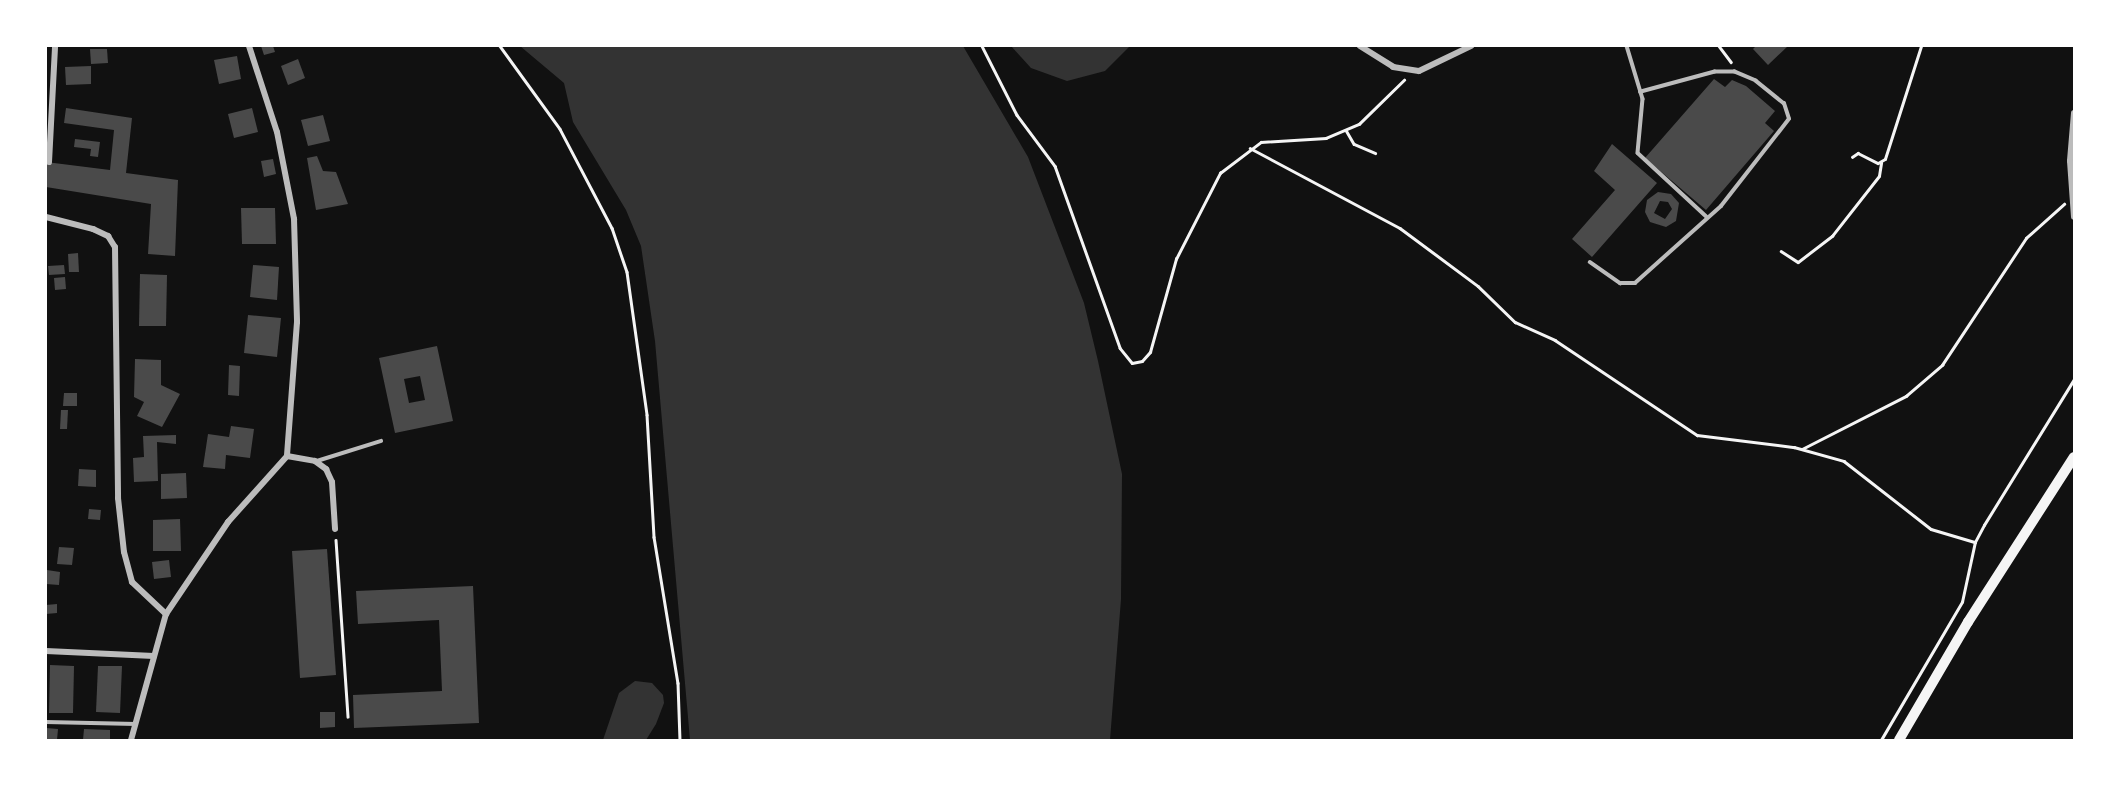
<!DOCTYPE html>
<html>
<head>
<meta charset="utf-8">
<style>
	body { margin:0 }
	#map { position:relative; width:2120px; height:786px; overflow:hidden; background:#111; font-family:Commissioner,sans-serif }
	div>[style] { position:absolute }
	.water>* { inset:0; background:#333 }
	.building>* { inset:0; background:#4a4a4a }
	.path>* { height:2.5px; margin:-1.25px; padding:0 1.25px; transform-origin:1.25px; border-radius:1.25px; background:#f5f5f5 }
	.service>* { height:3.5px; margin:-1.75px; padding:0 1.75px; transform-origin:1.75px; border-radius:1.75px; background:#bcbcbc }
	.minor>* { height:6px; margin:-3px; padding:0 3px; transform-origin:3px; border-radius:3px; background:#bcbcbc }
	.primary>* { height:10px; margin:-5px; padding:0 5px; transform-origin:5px; border-radius:5px; background:#f5f5f5 }
	span { translate:-50% -50%; white-space:nowrap; text-align:center; line-height:1.15; -webkit-text-stroke:6px #fff; paint-order:stroke }
	.frame { position:absolute; inset:0; border:47px solid #fff; pointer-events:none }
</style>
</head>
<body>
<div id="map">
	<div class="water">
		<div style="clip-path:polygon(520px 46px,963px 46px,1028px 157px,1084px 303px,1098px 361px,1122px 474px,1121px 599px,1110px 740px,690px 740px,655px 341px,641px 246px,626px 210px,573px 122px,564px 83px)"></div>
		<div style="clip-path:polygon(1011px 46px,1130px 46px,1105px 71px,1067px 81px,1031px 68px)"></div>
		<div style="clip-path:polygon(635px 681px,652px 683px,663px 695px,664px 703px,656px 724px,646px 740px,603px 740px,619px 693px)"></div>
	</div>
	<div class="building">
		<div style="clip-path:polygon(261px 46px,273px 46px,275px 52px,264px 55px)"></div>
		<div style="clip-path:polygon(1756px 46px,1788px 46px,1768px 65px,1753px 49px)"></div>
		<div style="clip-path:polygon(90px 49px,107px 49px,108px 63px,91px 64px)"></div>
		<div style="clip-path:polygon(237px 56px,241px 79px,219px 84px,214px 60px)"></div>
		<div style="clip-path:polygon(298px 59px,305px 78px,288px 85px,281px 66px)"></div>
		<div style="clip-path:polygon(91px 66px,91px 84px,66px 85px,65px 67px)"></div>
		<div style="clip-path:polygon(1714px 79px,1725px 87px,1732px 80px,1746px 86px,1775px 111px,1765px 123px,1774px 131px,1706px 210px,1645px 158px)"></div>
		<div style="clip-path:polygon(66px 108px,132px 118px,126px 173px,178px 180px,175px 256px,148px 254px,151px 204px,46px 187px,46px 162px,110px 170px,114px 130px,64px 123px)"></div>
		<div style="clip-path:polygon(252px 108px,258px 132px,234px 138px,228px 114px)"></div>
		<div style="clip-path:polygon(323px 115px,330px 141px,308px 146px,301px 120px)"></div>
		<div style="clip-path:polygon(75px 139px,100px 142px,98px 157px,90px 156px,91px 149px,74px 147px)"></div>
		<div style="clip-path:polygon(1612px 144px,1657px 183px,1592px 257px,1572px 239px,1615px 190px,1594px 171px)"></div>
		<div style="clip-path:polygon(317px 156px,323px 171px,336px 172px,348px 204px,316px 210px,307px 158px)"></div>
		<div style="clip-path:polygon(273px 159px,276px 174px,264px 177px,261px 161px)"></div>
		<div style="clip-path:polygon(evenodd,1658px 192px,1671px 194px,1679px 203px,1676px 221px,1666px 227px,1650px 222px,1645px 212px,1647px 200px,1658px 192px,1660px 201px,1668px 202px,1672px 209px,1665px 219px,1654px 213px,1660px 201px)"></div>
		<div style="clip-path:polygon(241px 208px,275px 208px,276px 244px,242px 244px)"></div>
		<div style="clip-path:polygon(78px 253px,79px 272px,69px 272px,68px 254px)"></div>
		<div style="clip-path:polygon(64px 265px,65px 274px,49px 275px,48px 266px)"></div>
		<div style="clip-path:polygon(253px 265px,279px 267px,277px 300px,250px 297px)"></div>
		<div style="clip-path:polygon(140px 274px,167px 275px,166px 326px,139px 326px)"></div>
		<div style="clip-path:polygon(65px 277px,66px 289px,55px 290px,54px 278px)"></div>
		<div style="clip-path:polygon(248px 315px,281px 318px,277px 357px,244px 353px)"></div>
		<div style="clip-path:polygon(evenodd,437px 346px,453px 421px,395px 433px,379px 358px,437px 346px,420px 376px,425px 400px,409px 403px,404px 379px,420px 376px)"></div>
		<div style="clip-path:polygon(135px 359px,161px 360px,161px 385px,180px 394px,162px 427px,137px 416px,144px 402px,134px 397px)"></div>
		<div style="clip-path:polygon(229px 365px,240px 366px,239px 396px,228px 395px)"></div>
		<div style="clip-path:polygon(64px 393px,77px 393px,77px 406px,63px 406px)"></div>
		<div style="clip-path:polygon(61px 410px,68px 410px,67px 429px,60px 429px)"></div>
		<div style="clip-path:polygon(231px 426px,254px 429px,250px 458px,226px 455px,225px 469px,203px 467px,208px 434px,229px 437px)"></div>
		<div style="clip-path:polygon(176px 435px,176px 444px,157px 442px,158px 481px,134px 482px,133px 458px,144px 457px,143px 436px)"></div>
		<div style="clip-path:polygon(79px 469px,96px 470px,96px 487px,78px 486px)"></div>
		<div style="clip-path:polygon(186px 473px,187px 498px,161px 499px,161px 474px)"></div>
		<div style="clip-path:polygon(89px 509px,101px 510px,100px 520px,88px 519px)"></div>
		<div style="clip-path:polygon(180px 519px,181px 551px,153px 551px,153px 520px)"></div>
		<div style="clip-path:polygon(59px 547px,74px 548px,72px 565px,57px 564px)"></div>
		<div style="clip-path:polygon(327px 549px,336px 675px,300px 678px,292px 551px)"></div>
		<div style="clip-path:polygon(169px 560px,171px 577px,154px 579px,152px 562px)"></div>
		<div style="clip-path:polygon(47px 570px,60px 572px,59px 585px,46px 584px)"></div>
		<div style="clip-path:polygon(473px 586px,479px 723px,354px 728px,353px 695px,442px 691px,439px 620px,358px 624px,356px 591px)"></div>
		<div style="clip-path:polygon(57px 604px,57px 613px,46px 614px,46px 605px)"></div>
		<div style="clip-path:polygon(50px 665px,74px 666px,73px 713px,49px 713px)"></div>
		<div style="clip-path:polygon(98px 666px,122px 666px,120px 713px,96px 712px)"></div>
		<div style="clip-path:polygon(320px 712px,335px 712px,335px 727px,320px 728px)"></div>
		<div style="clip-path:polygon(46px 728px,58px 729px,57px 740px,46px 740px)"></div>
		<div style="clip-path:polygon(84px 729px,110px 730px,110px 740px,83px 740px)"></div>
	</div>
	<div class="path">
		<div style="left:500px;top:46px;width:102px;rotate:54.1deg"></div>
		<div style="left:560px;top:129px;width:112px;rotate:62.3deg"></div>
		<div style="left:612px;top:228px;width:46px;rotate:71.2deg"></div>
		<div style="left:627px;top:272px;width:144px;rotate:82deg"></div>
		<div style="left:647px;top:415px;width:122px;rotate:86.7deg"></div>
		<div style="left:654px;top:537px;width:148px;rotate:80.7deg"></div>
		<div style="left:678px;top:683px;width:57px;rotate:88deg"></div>
		<div style="left:982px;top:46px;width:77px;rotate:63.1deg"></div>
		<div style="left:1017px;top:115px;width:64px;rotate:53.3deg"></div>
		<div style="left:1055px;top:166px;width:193px;rotate:70.3deg"></div>
		<div style="left:1120px;top:348px;width:19px;rotate:51deg"></div>
		<div style="left:1132px;top:363px;width:10px;rotate:-11deg"></div>
		<div style="left:1142px;top:361px;width:12px;rotate:-48deg"></div>
		<div style="left:1150px;top:352px;width:97px;rotate:-74.4deg"></div>
		<div style="left:1176px;top:259px;width:97px;rotate:-62.9deg"></div>
		<div style="left:1220px;top:173px;width:51px;rotate:-37.1deg"></div>
		<div style="left:1261px;top:142px;width:65px;rotate:-3.5deg"></div>
		<div style="left:1326px;top:138px;width:36px;rotate:-23deg"></div>
		<div style="left:1359px;top:124px;width:63px;rotate:-44.4deg"></div>
		<div style="left:1719px;top:46px;width:20px;rotate:53deg"></div>
		<div style="left:1346px;top:130px;width:16px;rotate:60deg"></div>
		<div style="left:1354px;top:144px;width:23px;rotate:23deg"></div>
		<div style="left:1250px;top:148px;width:170px;rotate:28.1deg"></div>
		<div style="left:1400px;top:228px;width:97px;rotate:36.6deg"></div>
		<div style="left:1478px;top:286px;width:52px;rotate:44.2deg"></div>
		<div style="left:1515px;top:322px;width:44px;rotate:24.2deg"></div>
		<div style="left:1555px;top:340px;width:171px;rotate:33.8deg"></div>
		<div style="left:1697px;top:435px;width:98px;rotate:7.1deg"></div>
		<div style="left:1794px;top:447px;width:52px;rotate:15.6deg"></div>
		<div style="left:1844px;top:461px;width:110px;rotate:38deg"></div>
		<div style="left:1931px;top:529px;width:46px;rotate:16.5deg"></div>
		<div style="left:1852px;top:157px;width:7px;rotate:-34deg"></div>
		<div style="left:1858px;top:153px;width:22px;rotate:27deg"></div>
		<div style="left:1878px;top:163px;width:8px;rotate:-30deg"></div>
		<div style="left:1885px;top:159px;width:119px;rotate:-72.3deg"></div>
		<div style="left:1781px;top:251px;width:20px;rotate:33deg"></div>
		<div style="left:1798px;top:262px;width:43px;rotate:-37.4deg"></div>
		<div style="left:1832px;top:236px;width:76px;rotate:-51.9deg"></div>
		<div style="left:1879px;top:176px;width:13px;rotate:-81deg"></div>
		<div style="left:1802px;top:449px;width:117px;rotate:-27deg"></div>
		<div style="left:1906px;top:396px;width:48px;rotate:-40.7deg"></div>
		<div style="left:1942px;top:365px;width:152px;rotate:-56.5deg"></div>
		<div style="left:2026px;top:238px;width:51px;rotate:-41.8deg"></div>
		<div style="left:336px;top:540px;width:177px;rotate:86.1deg"></div>
		<div style="left:1881px;top:740px;width:160px;rotate:-59.6deg"></div>
		<div style="left:1962px;top:602px;width:61px;rotate:-77.8deg"></div>
		<div style="left:1975px;top:542px;width:19px;rotate:-62deg"></div>
		<div style="left:1984px;top:525px;width:172px;rotate:-58.3deg"></div>
	</div>
	<div class="service">
		<div style="left:1627px;top:46px;width:55px;rotate:73.2deg"></div>
		<div style="left:1643px;top:99px;width:54px;rotate:95.3deg"></div>
		<div style="left:1638px;top:153px;width:93px;rotate:42.8deg"></div>
		<div style="left:1590px;top:262px;width:37px;rotate:35deg"></div>
		<div style="left:1620px;top:283px;width:15px"></div>
		<div style="left:1635px;top:283px;width:115px;rotate:-41.8deg"></div>
		<div style="left:1721px;top:206px;width:110px;rotate:-52deg"></div>
		<div style="left:1789px;top:119px;width:16px;rotate:-108deg"></div>
		<div style="left:1784px;top:104px;width:36px;rotate:-141deg"></div>
		<div style="left:1756px;top:81px;width:23px;rotate:-157deg"></div>
		<div style="left:1735px;top:72px;width:20px;rotate:180deg"></div>
		<div style="left:1715px;top:72px;width:77px;rotate:164.9deg"></div>
		<div style="left:317px;top:461px;width:67px;rotate:-17.4deg"></div>
		<div style="left:46px;top:722px;width:90px;rotate:1.3deg"></div>
	</div>
	<div class="minor">
		<div style="left:249px;top:46px;width:90px;rotate:72deg"></div>
		<div style="left:277px;top:132px;width:89px;rotate:78.9deg"></div>
		<div style="left:294px;top:219px;width:103px;rotate:88.3deg"></div>
		<div style="left:297px;top:322px;width:134px;rotate:94.3deg"></div>
		<div style="left:1360px;top:46px;width:39px;rotate:32deg"></div>
		<div style="left:1393px;top:67px;width:26px;rotate:9deg"></div>
		<div style="left:1419px;top:71px;width:58px;rotate:-25.7deg"></div>
		<div style="left:2074px;top:113px;width:48px;rotate:94.8deg"></div>
		<div style="left:2070px;top:161px;width:56px;rotate:85.9deg"></div>
		<div style="left:49px;top:162px;width:116px;rotate:-87deg"></div>
		<div style="left:46px;top:217px;width:49px;rotate:14.3deg"></div>
		<div style="left:93px;top:229px;width:17px;rotate:25deg"></div>
		<div style="left:108px;top:236px;width:13px;rotate:58deg"></div>
		<div style="left:115px;top:247px;width:251px;rotate:89.3deg"></div>
		<div style="left:118px;top:498px;width:54px;rotate:83.7deg"></div>
		<div style="left:124px;top:552px;width:31px;rotate:75deg"></div>
		<div style="left:132px;top:582px;width:47px;rotate:43.3deg"></div>
		<div style="left:287px;top:456px;width:28px;rotate:10deg"></div>
		<div style="left:315px;top:461px;width:14px;rotate:36deg"></div>
		<div style="left:326px;top:469px;width:14px;rotate:65deg"></div>
		<div style="left:332px;top:482px;width:47px;rotate:86.3deg"></div>
		<div style="left:46px;top:651px;width:108px;rotate:2.7deg"></div>
		<div style="left:131px;top:740px;width:131px;rotate:-74.5deg"></div>
		<div style="left:166px;top:614px;width:111px;rotate:-56deg"></div>
		<div style="left:228px;top:522px;width:89px;rotate:-48.2deg"></div>
	</div>
	<div class="primary">
		<div style="left:1899px;top:740px;width:137px;rotate:-59.7deg"></div>
		<div style="left:1968px;top:622px;width:196px;rotate:-57.3deg"></div>
	</div>
	<div class="frame"></div>
</div>
</body>
</html>
